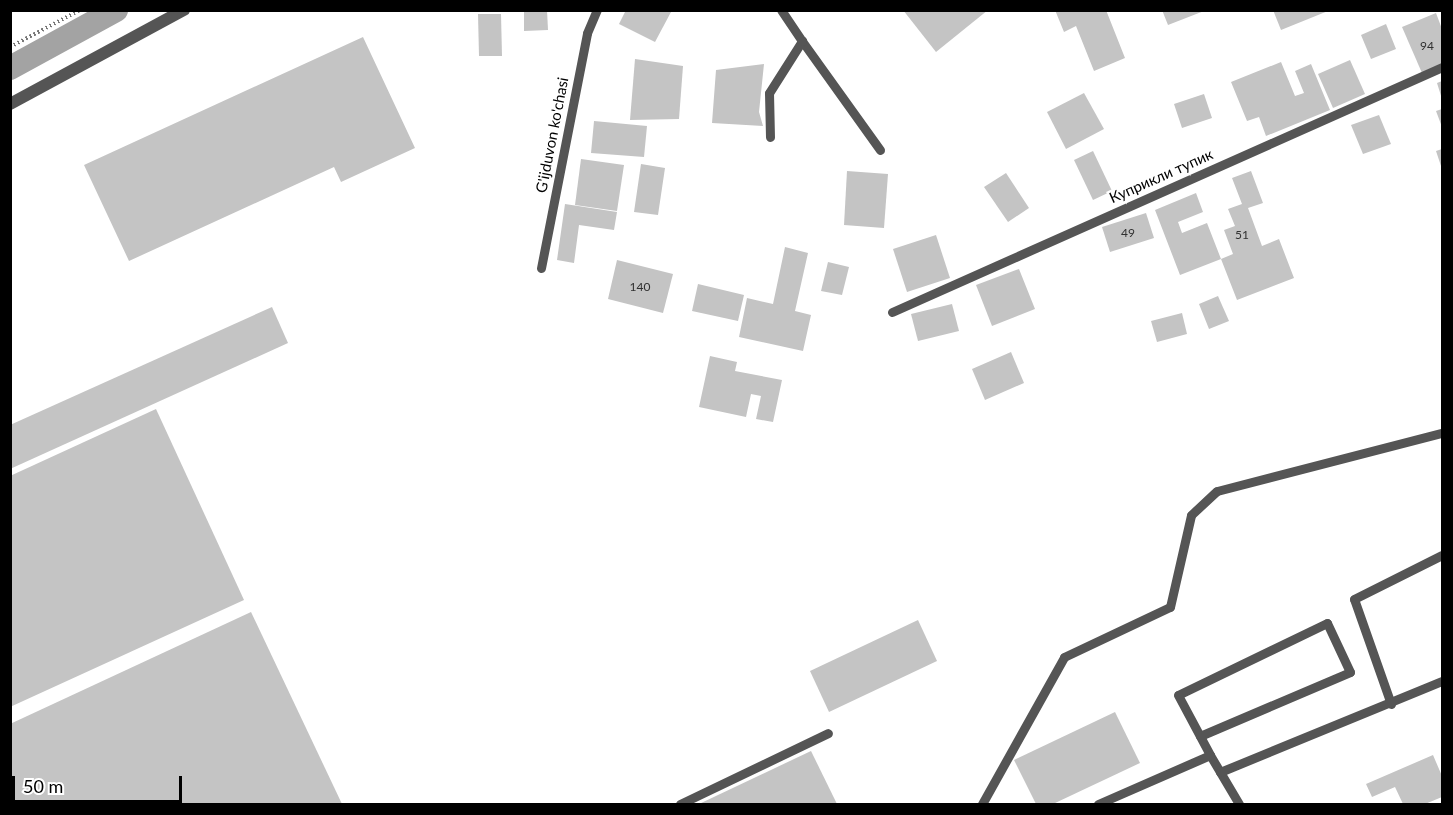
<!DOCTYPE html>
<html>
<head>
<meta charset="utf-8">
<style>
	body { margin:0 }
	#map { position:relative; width:1453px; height:815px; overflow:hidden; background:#fff; font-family:Lato,sans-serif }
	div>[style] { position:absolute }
	.canal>* { height:24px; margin:-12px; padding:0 12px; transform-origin:12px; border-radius:12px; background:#a3a3a3 }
	.building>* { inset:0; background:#c4c4c4 }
	.path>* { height:4px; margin-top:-2px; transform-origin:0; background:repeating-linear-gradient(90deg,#777 0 1.5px,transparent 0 4.5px) }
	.service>* { height:9px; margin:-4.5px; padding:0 4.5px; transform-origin:4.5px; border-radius:4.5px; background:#555 }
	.tertiary>* { height:12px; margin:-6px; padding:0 6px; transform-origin:6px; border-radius:6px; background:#555 }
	span { translate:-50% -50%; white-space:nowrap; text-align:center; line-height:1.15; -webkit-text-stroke:4.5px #fff; paint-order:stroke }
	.number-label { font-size:12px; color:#313131 }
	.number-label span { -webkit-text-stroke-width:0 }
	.street-label { font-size:15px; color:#000 }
	.frame { position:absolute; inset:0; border:12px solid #000; pointer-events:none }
	.scale { position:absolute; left:12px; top:776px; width:170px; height:27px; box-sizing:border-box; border:3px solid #000; border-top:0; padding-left:8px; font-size:18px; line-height:21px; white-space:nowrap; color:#000; -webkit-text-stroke:4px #fff; paint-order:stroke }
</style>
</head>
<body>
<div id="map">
	<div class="canal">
		<div style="left:10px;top:68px;width:121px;rotate:-28.7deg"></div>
	</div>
	<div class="building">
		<div style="clip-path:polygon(524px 10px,547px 10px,548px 30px,524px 31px)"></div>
		<div style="clip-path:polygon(626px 10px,668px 10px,671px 12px,655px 42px,619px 24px)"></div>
		<div style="clip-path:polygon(903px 10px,988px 10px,936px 52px)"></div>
		<div style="clip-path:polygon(1055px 10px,1106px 10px,1125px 58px,1094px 71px,1076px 26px,1064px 32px)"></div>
		<div style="clip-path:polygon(1162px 10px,1204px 10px,1204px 11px,1168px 25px)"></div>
		<div style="clip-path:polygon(1273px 10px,1328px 10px,1328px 11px,1281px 30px)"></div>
		<div style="clip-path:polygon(1436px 13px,1442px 29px,1442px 64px,1422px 73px,1402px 27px)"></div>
		<div style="clip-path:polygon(478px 14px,501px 14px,502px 56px,479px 56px)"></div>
		<div style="clip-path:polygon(1386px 24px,1396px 49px,1371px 59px,1361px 35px)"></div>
		<div style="clip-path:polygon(363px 37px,415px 148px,341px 182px,334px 167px,129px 261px,84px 165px)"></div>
		<div style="clip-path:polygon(635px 59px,683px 66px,679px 119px,630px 120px)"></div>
		<div style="clip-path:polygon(1350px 60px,1365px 94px,1333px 108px,1318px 74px)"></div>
		<div style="clip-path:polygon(1281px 62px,1295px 96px,1304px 93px,1295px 71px,1311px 64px,1330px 110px,1266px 136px,1259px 117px,1247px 121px,1231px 82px)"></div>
		<div style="clip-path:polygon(764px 64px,759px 112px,763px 126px,712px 123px,716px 70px)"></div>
		<div style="clip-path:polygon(1442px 81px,1442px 99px,1437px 83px)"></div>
		<div style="clip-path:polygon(1084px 93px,1104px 129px,1066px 149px,1047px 112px)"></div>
		<div style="clip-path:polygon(1204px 94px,1212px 118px,1182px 128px,1174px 104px)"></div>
		<div style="clip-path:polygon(1442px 109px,1442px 127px,1436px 111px)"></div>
		<div style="clip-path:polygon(1379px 115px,1391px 144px,1363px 154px,1351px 125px)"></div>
		<div style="clip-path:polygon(594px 121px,647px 126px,644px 157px,591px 153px)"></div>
		<div style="clip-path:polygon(1442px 149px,1442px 169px,1436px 151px)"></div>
		<div style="clip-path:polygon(1093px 151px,1112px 191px,1093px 200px,1074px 160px)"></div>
		<div style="clip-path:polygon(581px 159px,624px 165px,617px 211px,575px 205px)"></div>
		<div style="clip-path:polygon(641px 164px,665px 168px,658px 215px,634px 212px)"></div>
		<div style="clip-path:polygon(847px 171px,888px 174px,884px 228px,844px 225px)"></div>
		<div style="clip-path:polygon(1251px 171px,1263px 203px,1248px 208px,1262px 246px,1279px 239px,1294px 278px,1237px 300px,1221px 259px,1180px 275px,1155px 210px,1196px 193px,1203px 212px,1178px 222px,1182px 233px,1207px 223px,1221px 259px,1233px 254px,1224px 230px,1235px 226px,1228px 209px,1242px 204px,1232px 178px)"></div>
		<div style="clip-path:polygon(1006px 173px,1029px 208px,1008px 222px,984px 187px)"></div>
		<div style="clip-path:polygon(565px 204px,617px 212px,614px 230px,579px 225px,574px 263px,557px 260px)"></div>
		<div style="clip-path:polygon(1146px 213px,1154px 238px,1110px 252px,1102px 227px)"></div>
		<div style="clip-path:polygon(936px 235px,950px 278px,907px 292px,893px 249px)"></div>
		<div style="clip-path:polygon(785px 247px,808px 253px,795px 311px,811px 315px,803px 351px,739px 337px,747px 298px,773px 304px)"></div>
		<div style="clip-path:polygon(617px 260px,673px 274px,663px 313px,608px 299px)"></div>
		<div style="clip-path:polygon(828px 262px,849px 267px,842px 295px,821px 291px)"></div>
		<div style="clip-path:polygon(1019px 269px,1035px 309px,992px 326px,976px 285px)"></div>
		<div style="clip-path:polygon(698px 284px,744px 295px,738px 321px,692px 311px)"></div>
		<div style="clip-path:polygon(1218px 296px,1229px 321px,1209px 329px,1199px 304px)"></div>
		<div style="clip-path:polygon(952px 304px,959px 331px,918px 341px,911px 314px)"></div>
		<div style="clip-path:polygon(272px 307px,288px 343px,10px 469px,10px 425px)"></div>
		<div style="clip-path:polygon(1182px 313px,1187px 334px,1157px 342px,1151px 321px)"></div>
		<div style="clip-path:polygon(1011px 352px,1024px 383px,985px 400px,972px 369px)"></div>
		<div style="clip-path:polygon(710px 356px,737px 362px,735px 371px,782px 380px,773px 422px,756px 419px,761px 396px,751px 394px,746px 417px,699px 407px)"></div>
		<div style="clip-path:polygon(156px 409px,244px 600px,10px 707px,10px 476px)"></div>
		<div style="clip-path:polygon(251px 612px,342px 804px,10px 804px,10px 724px)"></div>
		<div style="clip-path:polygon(918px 620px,937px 661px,829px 712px,810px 671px)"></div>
		<div style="clip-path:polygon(1115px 712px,1140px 763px,1053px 804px,1036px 804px,1014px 760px)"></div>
		<div style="clip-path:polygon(811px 751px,837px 804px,699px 804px)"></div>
		<div style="clip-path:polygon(1433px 755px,1442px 776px,1442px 797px,1425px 804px,1403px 804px,1395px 787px,1372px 797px,1366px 784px)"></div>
	</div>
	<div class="path">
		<div style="left:10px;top:47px;width:79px;rotate:-27.9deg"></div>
	</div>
	<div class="service">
		<div style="left:802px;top:41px;width:134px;rotate:54.4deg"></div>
		<div style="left:770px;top:137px;width:44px;rotate:-91.3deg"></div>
		<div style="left:769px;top:93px;width:62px;rotate:-57.6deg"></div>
		<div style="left:802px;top:41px;width:37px;rotate:-124deg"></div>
		<div style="left:541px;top:268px;width:239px;rotate:-78.9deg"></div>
		<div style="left:587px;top:33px;width:25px;rotate:-67deg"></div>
		<div style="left:892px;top:312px;width:602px;rotate:-24.01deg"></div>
		<div style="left:1391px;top:704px;width:111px;rotate:-109.4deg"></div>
		<div style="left:1354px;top:599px;width:98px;rotate:-26.6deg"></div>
		<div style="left:1200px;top:736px;width:163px;rotate:-23.1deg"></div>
		<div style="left:1350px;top:672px;width:54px;rotate:-115.1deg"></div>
		<div style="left:1327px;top:623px;width:165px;rotate:154.2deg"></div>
		<div style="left:1178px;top:695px;width:68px;rotate:61.9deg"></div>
		<div style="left:1210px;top:755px;width:57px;rotate:59.4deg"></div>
		<div style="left:1220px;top:772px;width:240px;rotate:-22.3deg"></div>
		<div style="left:680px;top:804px;width:164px;rotate:-25.6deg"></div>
		<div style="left:982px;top:804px;width:168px;rotate:-60.8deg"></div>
		<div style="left:1064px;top:657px;width:117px;rotate:-25.3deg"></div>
		<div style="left:1170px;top:607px;width:94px;rotate:-77.1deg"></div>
		<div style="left:1191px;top:515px;width:35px;rotate:-43deg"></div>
		<div style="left:1217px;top:491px;width:232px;rotate:-14.5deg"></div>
		<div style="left:1098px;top:804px;width:122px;rotate:-23.6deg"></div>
	</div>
	<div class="tertiary">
		<div style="left:10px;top:104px;width:198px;rotate:-28.4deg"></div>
	</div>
	<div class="number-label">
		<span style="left:1427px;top:46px">94</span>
		<span style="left:1128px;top:233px">49</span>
		<span style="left:1242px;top:235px">51</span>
		<span style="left:640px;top:287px">140</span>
	</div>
	<div class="street-label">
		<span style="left:552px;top:135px;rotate:-79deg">G'ijduvon ko'chasi</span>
		<span style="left:1161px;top:176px;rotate:-24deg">Куприкли тупик</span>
	</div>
	<div class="frame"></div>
	<div class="scale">50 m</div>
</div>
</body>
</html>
